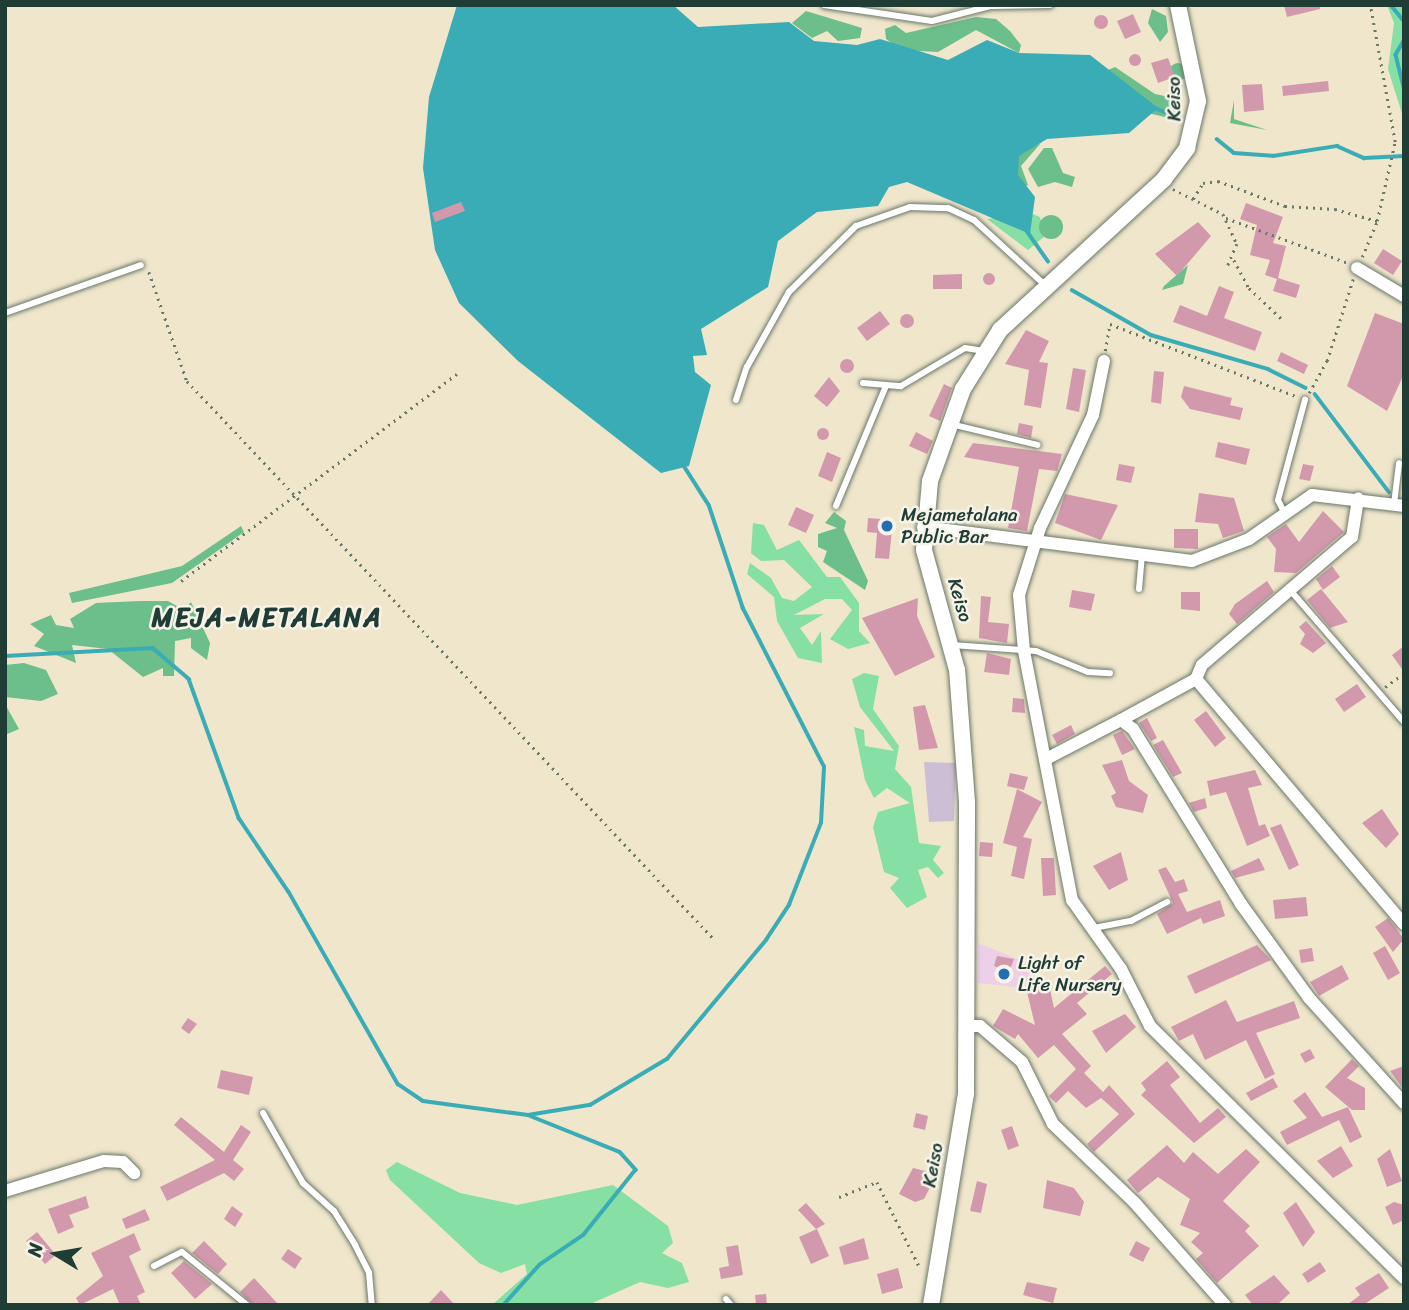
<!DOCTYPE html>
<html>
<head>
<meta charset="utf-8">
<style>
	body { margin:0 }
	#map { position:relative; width:1409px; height:1310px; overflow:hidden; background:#f0e6cc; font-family:Sriracha,sans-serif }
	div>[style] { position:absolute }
	.built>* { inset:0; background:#edd0e8 }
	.industrial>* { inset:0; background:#ccbed4 }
	.green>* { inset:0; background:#86dfa4 }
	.forest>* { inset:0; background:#6cbe8a }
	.round { border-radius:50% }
	.water>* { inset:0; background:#3aacb5 }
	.stream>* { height:3.5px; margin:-1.75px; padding:0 1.75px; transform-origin:1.75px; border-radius:1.75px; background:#3aacb5 }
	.building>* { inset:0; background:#d299ad }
	.path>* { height:2.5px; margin-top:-1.25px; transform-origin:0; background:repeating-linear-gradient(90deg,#687869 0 2px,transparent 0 7px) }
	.roads { filter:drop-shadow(0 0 2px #687869) drop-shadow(0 0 2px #687869) }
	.service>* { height:6px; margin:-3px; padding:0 3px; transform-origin:3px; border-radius:3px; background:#fff }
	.minor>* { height:12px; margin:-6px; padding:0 6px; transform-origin:6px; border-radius:6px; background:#fff }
	.tertiary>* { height:16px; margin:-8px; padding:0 8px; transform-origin:8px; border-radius:8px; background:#fff }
	.dots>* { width:19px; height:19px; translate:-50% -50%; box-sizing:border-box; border:4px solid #f7f3e8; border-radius:50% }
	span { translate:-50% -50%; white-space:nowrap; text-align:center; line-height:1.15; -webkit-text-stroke:5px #f7f3e8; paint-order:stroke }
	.street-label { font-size:19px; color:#1f3d34 }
	.poi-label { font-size:19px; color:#1f3d34 }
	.left { translate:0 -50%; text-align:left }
	.district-label { font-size:26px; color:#1f3d34; font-weight:700; letter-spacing:2px }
	.frame { position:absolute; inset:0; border:7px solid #1f3d34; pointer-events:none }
	.north { position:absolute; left:21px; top:1219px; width:70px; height:70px; -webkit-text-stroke:5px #f7f3e8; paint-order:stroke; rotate:281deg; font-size:19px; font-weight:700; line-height:28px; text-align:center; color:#1f3d34 }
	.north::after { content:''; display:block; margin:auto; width:24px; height:32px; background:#1f3d34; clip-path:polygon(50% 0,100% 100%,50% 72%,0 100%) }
</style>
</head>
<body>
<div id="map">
	<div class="built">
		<div style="clip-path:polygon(978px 943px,1032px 965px,1025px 988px,978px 983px)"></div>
	</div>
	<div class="industrial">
		<div style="clip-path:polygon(924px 762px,956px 763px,954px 821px,929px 822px)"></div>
	</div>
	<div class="green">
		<div style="clip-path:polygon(1387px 5px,1404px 5px,1404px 120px,1388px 69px,1394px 23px)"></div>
		<div style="clip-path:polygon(1030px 213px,1040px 217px,1045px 236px,1028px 250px,987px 219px)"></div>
		<div style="clip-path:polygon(753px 523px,764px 525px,777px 550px,799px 540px,827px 577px,840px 577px,859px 603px,859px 631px,870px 643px,848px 649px,830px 639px,852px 610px,842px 599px,825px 599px,794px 615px,824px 614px,800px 628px,812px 645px,821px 631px,822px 663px,798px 658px,777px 621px,774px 597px,747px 574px,750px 563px,771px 578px,782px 598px,794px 601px,812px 587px,784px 560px,761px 561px,751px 553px)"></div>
		<div style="clip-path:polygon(864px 673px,879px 676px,873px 709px,899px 746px,895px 769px,911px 787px,919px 843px,941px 846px,933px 860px,944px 873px,938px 878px,928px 867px,918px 870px,927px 897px,907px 908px,890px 888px,899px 878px,884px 872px,873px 827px,878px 812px,910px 803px,887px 788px,874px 798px,865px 780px,854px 727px,864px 730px,865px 746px,894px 751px,860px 707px,852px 679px)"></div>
		<div style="clip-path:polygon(397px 1162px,460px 1193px,517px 1205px,613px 1185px,668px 1226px,673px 1243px,662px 1253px,682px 1263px,689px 1282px,668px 1288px,640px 1282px,588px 1305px,492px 1305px,527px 1274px,525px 1264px,501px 1273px,479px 1263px,390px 1180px,386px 1170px)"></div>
	</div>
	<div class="forest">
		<div style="clip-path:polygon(1152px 9px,1166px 16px,1168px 32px,1160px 42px,1148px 23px)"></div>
		<div style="clip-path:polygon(806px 11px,862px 28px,860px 38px,838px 41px,827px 31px,812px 38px,792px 23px)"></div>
		<div style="clip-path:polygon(976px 17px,996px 19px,1010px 31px,1021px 45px,1019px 53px,976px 30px,938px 52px,901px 50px,886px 39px,885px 29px,895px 25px,906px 33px)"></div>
		<div class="round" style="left:1169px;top:63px;width:18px;height:18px"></div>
		<div style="clip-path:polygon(1115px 67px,1155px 94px,1179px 99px,1180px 114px,1173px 119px,1148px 113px,1108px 70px)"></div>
		<div style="clip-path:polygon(1234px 100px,1234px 119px,1267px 130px,1230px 123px)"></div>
		<div style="clip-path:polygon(1041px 143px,1021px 166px,1028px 185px,1020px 188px,1009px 158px)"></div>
		<div style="clip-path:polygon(1044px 148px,1052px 148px,1063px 173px,1075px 177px,1072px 187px,1055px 182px,1038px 187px,1028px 169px)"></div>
		<div class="round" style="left:1039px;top:215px;width:24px;height:24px"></div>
		<div style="clip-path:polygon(1188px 265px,1183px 284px,1162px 290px,1164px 286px)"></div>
		<div style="clip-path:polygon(834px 512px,846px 521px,844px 530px,868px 581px,865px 590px,823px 562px,827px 551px,818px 547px,818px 534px,837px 528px,825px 523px)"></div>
		<div style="clip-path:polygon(241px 526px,244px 532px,172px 583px,72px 603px,69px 593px,182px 566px)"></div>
		<div style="clip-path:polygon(140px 601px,168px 601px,184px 610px,191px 602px,210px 643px,207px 660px,191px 648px,191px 638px,175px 641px,174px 676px,163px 676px,163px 668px,143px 677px,108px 649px,72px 645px,76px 663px,34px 646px,44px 634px,30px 624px,51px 615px,56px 625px,74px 628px,70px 619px,96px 603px)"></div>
		<div style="clip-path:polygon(24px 663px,46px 670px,58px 694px,41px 701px,5px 697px,5px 665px)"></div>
		<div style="clip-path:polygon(5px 704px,19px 729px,5px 735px)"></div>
	</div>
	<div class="water">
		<div style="clip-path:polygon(457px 5px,673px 5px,698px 27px,789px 22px,814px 41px,857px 45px,880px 39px,948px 60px,987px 40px,1019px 53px,1090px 55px,1158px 108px,1129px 133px,1047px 139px,1019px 156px,1018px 175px,1035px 197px,1030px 234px,907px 182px,889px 187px,878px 206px,817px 212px,778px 241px,768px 287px,701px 329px,707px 355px,693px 356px,695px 372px,711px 385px,689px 466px,661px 473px,518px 361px,459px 303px,435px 250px,423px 168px,429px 97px)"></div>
	</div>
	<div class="stream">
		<div style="left:1391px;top:5px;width:21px;rotate:51deg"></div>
		<div style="left:1404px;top:41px;width:16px;rotate:120deg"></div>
		<div style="left:1396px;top:55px;width:32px;rotate:76deg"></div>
		<div style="left:1154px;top:108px;width:27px;rotate:20deg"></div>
		<div style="left:1217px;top:139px;width:22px;rotate:39deg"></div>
		<div style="left:1234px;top:153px;width:39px;rotate:4deg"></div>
		<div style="left:1273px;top:156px;width:65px;rotate:-8.9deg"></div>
		<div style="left:1337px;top:146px;width:30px;rotate:24deg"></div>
		<div style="left:1364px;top:158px;width:40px;rotate:-2.9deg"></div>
		<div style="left:1027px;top:231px;width:37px;rotate:55deg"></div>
		<div style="left:1072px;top:290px;width:91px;rotate:29.7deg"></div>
		<div style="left:1151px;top:335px;width:122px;rotate:16.2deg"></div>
		<div style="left:1268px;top:369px;width:42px;rotate:26.6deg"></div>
		<div style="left:1315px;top:394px;width:123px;rotate:52.9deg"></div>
		<div style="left:5px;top:656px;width:148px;rotate:-3.1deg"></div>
		<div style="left:153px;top:648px;width:48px;rotate:40.7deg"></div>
		<div style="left:189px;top:679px;width:148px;rotate:70.2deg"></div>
		<div style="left:239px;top:818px;width:89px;rotate:56deg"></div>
		<div style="left:289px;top:892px;width:221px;rotate:60.4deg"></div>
		<div style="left:398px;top:1084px;width:30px;rotate:34deg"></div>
		<div style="left:423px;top:1101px;width:106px;rotate:7.6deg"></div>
		<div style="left:528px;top:1115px;width:99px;rotate:21.9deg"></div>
		<div style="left:620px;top:1152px;width:24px;rotate:48deg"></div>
		<div style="left:636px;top:1170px;width:83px;rotate:128.7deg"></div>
		<div style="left:584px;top:1235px;width:53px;rotate:145.7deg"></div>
		<div style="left:540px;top:1265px;width:54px;rotate:132deg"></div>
		<div style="left:528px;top:1115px;width:63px;rotate:-9.2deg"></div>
		<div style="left:590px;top:1105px;width:90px;rotate:-30.9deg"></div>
		<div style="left:667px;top:1059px;width:155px;rotate:-50.2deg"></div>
		<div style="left:766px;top:940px;width:42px;rotate:-56.7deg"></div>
		<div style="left:789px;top:905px;width:88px;rotate:-68.7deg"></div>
		<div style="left:821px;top:823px;width:56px;rotate:-86.9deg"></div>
		<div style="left:824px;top:767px;width:178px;rotate:-117.1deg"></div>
		<div style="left:743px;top:609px;width:108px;rotate:-108.3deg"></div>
		<div style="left:709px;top:506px;width:49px;rotate:-122.4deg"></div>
	</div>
	<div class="building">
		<div style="clip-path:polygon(1284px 5px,1320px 5px,1320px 9px,1287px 17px)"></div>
		<div style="clip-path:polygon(1133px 14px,1141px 32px,1125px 39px,1117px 21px)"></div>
		<div class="round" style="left:1094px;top:15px;width:14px;height:14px"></div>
		<div class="round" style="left:1129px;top:54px;width:12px;height:12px"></div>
		<div style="clip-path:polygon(1168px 58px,1175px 77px,1158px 83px,1151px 63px)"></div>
		<div style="clip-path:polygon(1328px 81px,1329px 91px,1283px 96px,1282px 86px)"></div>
		<div style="clip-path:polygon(1262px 84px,1264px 110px,1244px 112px,1242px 85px)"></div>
		<div style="clip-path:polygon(461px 202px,465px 211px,435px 222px,432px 213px)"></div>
		<div style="clip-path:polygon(1246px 203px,1283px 217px,1273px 243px,1286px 246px,1278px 278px,1300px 285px,1296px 298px,1273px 291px,1277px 279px,1265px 275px,1270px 260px,1250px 255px,1257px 225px,1240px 219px)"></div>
		<div style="clip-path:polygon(1198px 222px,1211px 236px,1177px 276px,1155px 254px)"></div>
		<div style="clip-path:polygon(1383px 249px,1402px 261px,1393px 275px,1374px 263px)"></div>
		<div class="round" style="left:983px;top:273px;width:12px;height:12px"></div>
		<div style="clip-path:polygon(962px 274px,962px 289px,933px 289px,933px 275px)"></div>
		<div style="clip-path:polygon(1219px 286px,1234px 292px,1224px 318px,1262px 332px,1255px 351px,1173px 322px,1180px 305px,1207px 316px)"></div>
		<div style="clip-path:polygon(880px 311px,890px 324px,867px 341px,857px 328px)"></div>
		<div style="clip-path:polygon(1375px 313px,1404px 324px,1404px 374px,1387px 411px,1347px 386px)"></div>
		<div class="round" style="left:900px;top:314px;width:14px;height:14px"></div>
		<div style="clip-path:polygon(1026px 330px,1049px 341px,1039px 362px,1048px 363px,1041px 408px,1024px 405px,1029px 370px,1005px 364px)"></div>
		<div style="clip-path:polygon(1281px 352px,1308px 365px,1304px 374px,1277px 361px)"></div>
		<div class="round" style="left:840px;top:359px;width:14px;height:14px"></div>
		<div style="clip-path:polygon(1073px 368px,1086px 370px,1079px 412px,1066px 409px)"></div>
		<div style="clip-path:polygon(1154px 371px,1164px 372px,1161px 404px,1151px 402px)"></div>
		<div style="clip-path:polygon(829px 377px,840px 391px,827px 407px,814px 396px)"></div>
		<div style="clip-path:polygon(944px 384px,952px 388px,940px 421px,929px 416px)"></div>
		<div style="clip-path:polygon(1184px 386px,1232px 398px,1230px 405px,1243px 408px,1240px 420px,1190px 409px,1181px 397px)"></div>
		<div style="clip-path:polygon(1019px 423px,1033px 426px,1031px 438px,1017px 434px)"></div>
		<div class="round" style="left:817px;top:428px;width:12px;height:12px"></div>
		<div style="clip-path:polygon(916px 432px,933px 441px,927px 454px,909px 446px)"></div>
		<div style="clip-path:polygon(1218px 442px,1250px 449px,1246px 465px,1215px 457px)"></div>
		<div style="clip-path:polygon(973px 443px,1062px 454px,1057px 471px,1039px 469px,1027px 531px,1008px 528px,1019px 467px,964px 457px)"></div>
		<div style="clip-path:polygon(827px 452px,841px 458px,832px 482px,818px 476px)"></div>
		<div style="clip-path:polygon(1119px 464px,1135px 467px,1131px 483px,1116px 480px)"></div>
		<div style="clip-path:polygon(1303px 464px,1314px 466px,1310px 481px,1299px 479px)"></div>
		<div style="clip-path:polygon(1199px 493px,1234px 498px,1244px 531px,1223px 538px,1218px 524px,1195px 522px)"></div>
		<div style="clip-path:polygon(1065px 494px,1118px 505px,1101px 540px,1055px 523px)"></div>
		<div style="clip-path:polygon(796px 507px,814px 515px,806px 533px,788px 525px)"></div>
		<div style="clip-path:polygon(1323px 511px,1344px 532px,1296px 573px,1274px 572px,1276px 549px,1267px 537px,1286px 524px,1299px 542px)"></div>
		<div style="clip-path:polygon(868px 518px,893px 520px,889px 559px,875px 558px,877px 533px,867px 532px)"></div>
		<div style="clip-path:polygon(1174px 529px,1198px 529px,1198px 549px,1174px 548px)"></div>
		<div style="clip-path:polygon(1332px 566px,1340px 577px,1323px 590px,1316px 579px)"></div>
		<div style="clip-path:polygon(1267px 581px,1274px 592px,1237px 624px,1229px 614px,1235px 604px)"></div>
		<div style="clip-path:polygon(1321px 589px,1348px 622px,1330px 628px,1307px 600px)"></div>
		<div style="clip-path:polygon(1072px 590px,1095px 594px,1091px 611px,1069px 607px)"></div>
		<div style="clip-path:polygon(1181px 592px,1200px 592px,1200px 611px,1181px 609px)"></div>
		<div style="clip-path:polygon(981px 596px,991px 597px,988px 622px,1009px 624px,1007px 643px,979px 638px)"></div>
		<div style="clip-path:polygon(918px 598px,917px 616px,935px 657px,895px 676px,862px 618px)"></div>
		<div style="clip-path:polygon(1306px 621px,1326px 643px,1313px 653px,1300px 644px,1305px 634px,1299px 627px)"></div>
		<div style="clip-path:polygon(1404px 646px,1404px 672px,1392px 655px)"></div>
		<div style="clip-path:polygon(987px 653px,1011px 659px,1009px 675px,984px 672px)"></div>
		<div style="clip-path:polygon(1357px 684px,1366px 697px,1344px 712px,1335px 699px)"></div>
		<div style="clip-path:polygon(1013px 698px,1024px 699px,1025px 713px,1012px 712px)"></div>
		<div style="clip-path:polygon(925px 705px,938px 748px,919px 750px,913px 707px)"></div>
		<div style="clip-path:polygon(1206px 711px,1226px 738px,1215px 747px,1194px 720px)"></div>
		<div style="clip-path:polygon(1147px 718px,1157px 738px,1151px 741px,1139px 723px)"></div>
		<div style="clip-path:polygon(1071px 725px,1075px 734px,1057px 744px,1052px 735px)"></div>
		<div style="clip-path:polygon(1122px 731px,1135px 749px,1122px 755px,1113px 735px)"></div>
		<div style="clip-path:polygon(1163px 740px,1182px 773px,1173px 777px,1153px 745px)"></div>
		<div style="clip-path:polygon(1122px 760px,1129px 781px,1148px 795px,1143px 813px,1116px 807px,1111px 796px,1116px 793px,1102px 765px)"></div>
		<div style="clip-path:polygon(1255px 770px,1262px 785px,1248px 788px,1259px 826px,1265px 824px,1270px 836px,1247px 846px,1226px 792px,1210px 796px,1207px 781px)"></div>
		<div style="clip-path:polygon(1010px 773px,1028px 777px,1024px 790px,1007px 786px)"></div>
		<div style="clip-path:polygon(1017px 789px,1042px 802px,1023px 837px,1032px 839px,1024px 879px,1011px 876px,1017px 847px,1003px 843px)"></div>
		<div style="clip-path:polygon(1205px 798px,1207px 808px,1194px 812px,1189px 803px)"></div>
		<div style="clip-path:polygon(1382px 809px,1399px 834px,1386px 848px,1362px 823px)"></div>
		<div style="clip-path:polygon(1281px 824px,1299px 865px,1289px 870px,1270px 828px)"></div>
		<div style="clip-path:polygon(980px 842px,993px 843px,992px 857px,979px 856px)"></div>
		<div style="clip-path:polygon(1121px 852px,1128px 880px,1109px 890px,1093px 866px)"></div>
		<div style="clip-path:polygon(1041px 858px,1054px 858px,1056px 895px,1043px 896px)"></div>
		<div style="clip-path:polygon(1259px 858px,1265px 870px,1235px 878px,1231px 871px)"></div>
		<div style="clip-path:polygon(1166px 867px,1175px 882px,1184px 879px,1188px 891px,1178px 894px,1187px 912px,1220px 900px,1225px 916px,1203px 924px,1201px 918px,1167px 934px,1157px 914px,1173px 903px,1158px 870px)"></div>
		<div style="clip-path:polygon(1306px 897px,1308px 916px,1275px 919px,1273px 900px)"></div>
		<div style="clip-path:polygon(1388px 918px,1404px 939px,1393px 952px,1375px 927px)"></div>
		<div style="clip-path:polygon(1257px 945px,1271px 960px,1195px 994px,1187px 976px)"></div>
		<div style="clip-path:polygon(1385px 946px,1400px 973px,1388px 980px,1373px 953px)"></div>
		<div style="clip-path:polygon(1312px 948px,1314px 961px,1301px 963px,1299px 950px)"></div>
		<div style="clip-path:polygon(997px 956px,1014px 959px,1009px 972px,994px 966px)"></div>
		<div style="clip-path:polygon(1342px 965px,1349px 979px,1319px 996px,1310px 982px)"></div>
		<div style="clip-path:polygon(1105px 966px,1112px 974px,1077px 1003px,1087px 1014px,1062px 1034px,1091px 1066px,1084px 1073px,1103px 1092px,1109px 1085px,1135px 1114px,1094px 1152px,1087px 1144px,1119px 1114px,1101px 1098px,1086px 1108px,1068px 1091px,1056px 1103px,1049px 1096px,1076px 1069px,1054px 1045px,1038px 1058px,1018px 1034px,1015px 1039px,993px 1026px,1003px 1009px,1035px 1025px,1026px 988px,1049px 984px,1054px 1008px)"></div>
		<div style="clip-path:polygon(1226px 1000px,1237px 1022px,1294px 1001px,1300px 1018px,1256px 1033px,1275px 1074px,1265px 1079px,1246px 1040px,1205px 1060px,1193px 1034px,1179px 1041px,1171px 1027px)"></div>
		<div style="clip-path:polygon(1125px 1014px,1136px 1027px,1106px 1053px,1092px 1031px)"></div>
		<div style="clip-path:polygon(188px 1018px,197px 1024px,189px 1034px,181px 1028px)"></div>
		<div style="clip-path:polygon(1310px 1049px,1315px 1058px,1305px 1063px,1300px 1054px)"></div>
		<div style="clip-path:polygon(1352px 1059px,1359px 1066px,1347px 1078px,1365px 1088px,1365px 1110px,1352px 1110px,1325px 1087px)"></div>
		<div style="clip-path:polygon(1167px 1061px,1180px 1077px,1170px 1085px,1200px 1123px,1218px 1108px,1226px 1117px,1194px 1143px,1141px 1095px,1146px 1090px,1141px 1083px)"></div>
		<div style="clip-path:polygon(1404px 1066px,1404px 1090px,1390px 1071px)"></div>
		<div style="clip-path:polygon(221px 1070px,253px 1077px,249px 1095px,217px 1088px)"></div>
		<div style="clip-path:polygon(1273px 1078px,1278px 1087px,1251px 1101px,1246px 1093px)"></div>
		<div style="clip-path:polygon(1305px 1092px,1322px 1117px,1348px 1107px,1362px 1137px,1350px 1143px,1339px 1120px,1287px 1145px,1280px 1132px,1307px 1118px,1293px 1101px)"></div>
		<div style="clip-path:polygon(916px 1113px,928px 1116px,925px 1130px,913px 1127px)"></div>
		<div style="clip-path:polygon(181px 1117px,224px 1152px,241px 1125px,251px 1132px,233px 1160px,244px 1169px,234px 1181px,224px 1173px,167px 1201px,160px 1187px,215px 1160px,174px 1125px)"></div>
		<div style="clip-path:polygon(1012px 1126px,1019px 1146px,1008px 1150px,1001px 1130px)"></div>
		<div style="clip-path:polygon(1167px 1145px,1184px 1163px,1193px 1152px,1218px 1174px,1246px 1149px,1260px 1162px,1223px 1201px,1250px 1226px,1245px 1231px,1259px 1246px,1217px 1283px,1196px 1259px,1203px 1253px,1191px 1242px,1200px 1233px,1180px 1225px,1190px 1199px,1158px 1177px,1138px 1193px,1127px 1180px)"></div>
		<div style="clip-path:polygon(1341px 1146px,1353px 1166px,1333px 1178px,1317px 1161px)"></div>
		<div style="clip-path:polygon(1390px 1149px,1402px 1181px,1387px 1187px,1377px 1159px)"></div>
		<div style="clip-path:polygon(913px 1168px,937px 1174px,924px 1199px,915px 1202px,899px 1194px)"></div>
		<div style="clip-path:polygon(1047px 1180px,1074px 1188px,1084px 1202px,1080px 1216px,1043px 1208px)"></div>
		<div style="clip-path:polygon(977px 1181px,987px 1184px,981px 1213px,970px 1211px)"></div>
		<div style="clip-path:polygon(86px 1196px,89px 1208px,69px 1215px,74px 1227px,58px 1234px,48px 1209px)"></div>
		<div style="clip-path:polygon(1296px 1202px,1315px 1232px,1303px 1247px,1283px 1213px)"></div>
		<div style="clip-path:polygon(1394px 1202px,1404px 1205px,1404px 1220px,1393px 1225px,1385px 1207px)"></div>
		<div style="clip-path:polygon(806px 1203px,825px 1224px,816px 1229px,798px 1210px)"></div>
		<div style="clip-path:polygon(232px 1206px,243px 1214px,235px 1227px,224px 1219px)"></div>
		<div style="clip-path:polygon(145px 1209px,150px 1220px,126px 1229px,122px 1219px)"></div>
		<div style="clip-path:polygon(817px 1229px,829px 1256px,811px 1264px,799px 1237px)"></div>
		<div style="clip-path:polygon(37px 1232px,56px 1255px,45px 1264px,26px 1241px)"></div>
		<div style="clip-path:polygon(134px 1233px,141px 1250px,129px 1256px,145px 1292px,137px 1296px,141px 1305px,120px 1305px,113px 1289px,80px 1305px,76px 1298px,103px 1276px,91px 1253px)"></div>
		<div style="clip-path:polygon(864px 1238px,869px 1259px,844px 1265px,839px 1247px)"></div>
		<div style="clip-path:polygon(204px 1241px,227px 1264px,218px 1274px,192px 1253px)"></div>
		<div style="clip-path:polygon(1136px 1241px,1150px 1248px,1143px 1262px,1129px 1255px)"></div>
		<div style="clip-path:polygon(738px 1245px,743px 1275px,721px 1279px,719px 1268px,729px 1266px,726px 1247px)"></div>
		<div style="clip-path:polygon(288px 1249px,302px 1258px,295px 1269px,281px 1259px)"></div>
		<div style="clip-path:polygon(184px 1261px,212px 1284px,195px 1299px,171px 1273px)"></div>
		<div style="clip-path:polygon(1320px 1262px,1326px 1271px,1308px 1283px,1302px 1274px)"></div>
		<div style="clip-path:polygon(898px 1268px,903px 1288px,882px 1294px,877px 1274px)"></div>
		<div style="clip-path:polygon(1379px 1273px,1389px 1288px,1363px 1305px,1347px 1305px,1360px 1295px,1355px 1288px)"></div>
		<div style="clip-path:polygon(1274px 1275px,1290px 1293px,1277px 1305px,1253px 1305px,1245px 1295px)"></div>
		<div style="clip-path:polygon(254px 1278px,279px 1305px,253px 1305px,240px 1292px)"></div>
		<div style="clip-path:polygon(1027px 1282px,1057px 1288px,1053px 1303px,1023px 1295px)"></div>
		<div style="clip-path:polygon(441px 1290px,455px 1305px,427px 1305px)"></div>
		<div style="clip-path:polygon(766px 1294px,767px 1305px,756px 1305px,755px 1295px)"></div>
	</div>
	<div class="path">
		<div style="left:1173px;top:189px;width:56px;rotate:26.6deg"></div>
		<div style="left:1223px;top:214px;width:33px;rotate:65deg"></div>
		<div style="left:1237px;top:244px;width:26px;rotate:113deg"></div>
		<div style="left:1193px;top:199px;width:19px;rotate:-58deg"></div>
		<div style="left:1203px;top:183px;width:15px;rotate:-8deg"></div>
		<div style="left:1218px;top:181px;width:72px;rotate:20.5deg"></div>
		<div style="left:1285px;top:206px;width:50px;rotate:3.4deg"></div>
		<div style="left:1335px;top:209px;width:44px;rotate:15.9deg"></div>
		<div style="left:1226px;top:218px;width:130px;rotate:20.2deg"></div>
		<div style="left:1362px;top:257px;width:39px;rotate:-67deg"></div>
		<div style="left:1377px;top:221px;width:81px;rotate:-77.2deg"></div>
		<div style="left:1395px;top:142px;width:139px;rotate:-100.3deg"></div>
		<div style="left:1234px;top:260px;width:32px;rotate:62deg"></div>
		<div style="left:1249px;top:288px;width:48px;rotate:43.3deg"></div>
		<div style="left:149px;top:272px;width:115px;rotate:70.8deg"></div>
		<div style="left:187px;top:381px;width:766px;rotate:46.64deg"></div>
		<div style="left:1105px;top:351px;width:27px;rotate:-80deg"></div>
		<div style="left:1110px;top:324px;width:199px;rotate:21.2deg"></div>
		<div style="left:1309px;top:393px;width:37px;rotate:-61deg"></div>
		<div style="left:1327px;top:361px;width:86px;rotate:-72.4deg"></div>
		<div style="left:181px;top:581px;width:345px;rotate:-36.9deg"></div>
		<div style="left:1385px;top:687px;width:24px;rotate:-36deg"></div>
		<div style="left:839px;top:1197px;width:41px;rotate:-21.5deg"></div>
		<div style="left:877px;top:1182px;width:98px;rotate:63.4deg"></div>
	</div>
	<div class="roads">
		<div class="service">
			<div style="left:824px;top:5px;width:109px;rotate:8.4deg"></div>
			<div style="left:932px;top:21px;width:61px;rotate:-14.3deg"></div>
			<div style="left:991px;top:6px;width:59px;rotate:-1deg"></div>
			<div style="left:5px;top:313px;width:144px;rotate:-19.4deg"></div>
			<div style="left:863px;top:383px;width:38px;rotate:5deg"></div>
			<div style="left:901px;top:386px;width:74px;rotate:-30.7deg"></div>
			<div style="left:965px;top:348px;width:18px;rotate:9deg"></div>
			<div style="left:736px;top:400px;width:35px;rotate:-72deg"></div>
			<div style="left:747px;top:367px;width:86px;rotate:-60.8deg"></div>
			<div style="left:789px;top:292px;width:94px;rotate:-44.6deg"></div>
			<div style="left:856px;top:226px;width:57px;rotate:-19.4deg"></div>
			<div style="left:910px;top:207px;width:38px;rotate:2deg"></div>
			<div style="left:948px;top:208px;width:29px;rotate:25deg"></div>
			<div style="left:974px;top:220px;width:98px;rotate:42.5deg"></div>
			<div style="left:951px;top:424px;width:89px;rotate:13.6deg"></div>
			<div style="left:1394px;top:504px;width:41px;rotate:-83deg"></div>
			<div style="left:836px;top:506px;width:130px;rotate:-67.4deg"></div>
			<div style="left:1284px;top:512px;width:13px;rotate:-117deg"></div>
			<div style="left:1278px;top:500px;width:104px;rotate:-74.9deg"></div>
			<div style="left:1139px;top:589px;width:33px;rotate:-85deg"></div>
			<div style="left:1291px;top:591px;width:173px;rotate:49.2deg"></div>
			<div style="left:952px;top:645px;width:84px;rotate:4.1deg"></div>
			<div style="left:1036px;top:651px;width:56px;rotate:22deg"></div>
			<div style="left:1088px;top:672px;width:22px;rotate:3deg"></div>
			<div style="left:1094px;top:928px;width:38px;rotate:-11deg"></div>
			<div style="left:1131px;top:921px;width:41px;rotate:-27.8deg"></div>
			<div style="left:263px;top:1113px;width:81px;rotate:60.3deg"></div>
			<div style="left:303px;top:1183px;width:42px;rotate:42.1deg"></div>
			<div style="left:334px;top:1211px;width:40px;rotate:58deg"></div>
			<div style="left:355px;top:1245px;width:31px;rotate:63deg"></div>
			<div style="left:369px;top:1273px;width:32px;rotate:85deg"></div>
			<div style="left:154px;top:1266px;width:31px;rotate:-27deg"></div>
			<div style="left:182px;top:1252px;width:84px;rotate:39.2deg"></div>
			<div style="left:726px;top:1299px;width:8px;rotate:50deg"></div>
		</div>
		<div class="minor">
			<div style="left:1357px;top:268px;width:55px;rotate:30.8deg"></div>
			<div style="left:1104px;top:361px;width:55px;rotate:101.5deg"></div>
			<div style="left:1093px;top:415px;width:125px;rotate:115.1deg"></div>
			<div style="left:1040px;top:528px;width:70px;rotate:107.4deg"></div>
			<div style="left:1019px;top:595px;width:56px;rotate:84.9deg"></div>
			<div style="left:1024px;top:651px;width:254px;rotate:79.1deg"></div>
			<div style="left:1072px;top:900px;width:85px;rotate:54.6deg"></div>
			<div style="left:1121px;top:969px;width:64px;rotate:63deg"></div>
			<div style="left:1150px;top:1026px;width:358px;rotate:44.8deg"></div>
			<div style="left:923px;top:527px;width:271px;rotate:7.2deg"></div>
			<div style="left:1192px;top:561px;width:61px;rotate:-21.1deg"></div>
			<div style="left:1249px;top:539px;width:77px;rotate:-34.9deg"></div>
			<div style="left:1312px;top:495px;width:93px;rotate:6.8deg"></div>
			<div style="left:1196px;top:679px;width:321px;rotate:49.7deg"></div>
			<div style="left:1121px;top:720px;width:85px;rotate:-28.7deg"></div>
			<div style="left:1196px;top:679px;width:15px;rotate:-67deg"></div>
			<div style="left:1202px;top:665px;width:197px;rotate:-40.5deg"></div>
			<div style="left:1352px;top:537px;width:39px;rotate:-81deg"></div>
			<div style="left:1048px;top:758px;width:82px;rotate:-27.5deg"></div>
			<div style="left:1121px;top:720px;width:15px;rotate:37deg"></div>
			<div style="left:1133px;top:729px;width:206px;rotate:58.3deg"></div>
			<div style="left:1241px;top:904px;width:116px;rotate:54.1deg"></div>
			<div style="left:1309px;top:998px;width:142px;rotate:47.9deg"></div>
			<div style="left:966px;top:1026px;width:14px"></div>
			<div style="left:980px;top:1026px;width:55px;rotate:40.6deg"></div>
			<div style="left:1022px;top:1062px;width:69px;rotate:63.4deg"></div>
			<div style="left:1053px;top:1124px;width:114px;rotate:43.9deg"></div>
			<div style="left:1135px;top:1203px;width:136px;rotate:48.6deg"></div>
			<div style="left:5px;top:1191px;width:103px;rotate:-16.9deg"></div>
			<div style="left:104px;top:1161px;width:19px;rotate:3deg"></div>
			<div style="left:123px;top:1162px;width:16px;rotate:45deg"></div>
		</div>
		<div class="tertiary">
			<div style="left:931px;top:1305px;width:214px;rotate:-80.6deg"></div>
			<div style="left:966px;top:1094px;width:292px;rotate:-89.8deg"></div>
			<div style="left:967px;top:802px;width:132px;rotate:-94.3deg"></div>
			<div style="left:957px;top:670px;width:124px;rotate:-105.4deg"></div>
			<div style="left:924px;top:550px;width:69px;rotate:-85deg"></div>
			<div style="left:930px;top:481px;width:98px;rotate:-70.3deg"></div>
			<div style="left:963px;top:389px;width:70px;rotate:-57.9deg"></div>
			<div style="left:1000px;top:330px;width:223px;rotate:-42.6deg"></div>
			<div style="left:1164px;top:179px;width:39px;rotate:-53deg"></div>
			<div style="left:1187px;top:148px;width:48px;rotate:-76.8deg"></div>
			<div style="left:1198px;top:101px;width:98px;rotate:-101.8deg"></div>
		</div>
	</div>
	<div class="dots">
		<div style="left:887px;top:526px;background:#1f6fb2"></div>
		<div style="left:1004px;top:974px;background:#1f6fb2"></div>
	</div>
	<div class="street-label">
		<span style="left:1174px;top:99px;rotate:-91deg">Keiso</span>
		<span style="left:960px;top:600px;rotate:74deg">Keiso</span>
		<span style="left:933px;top:1165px;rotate:-80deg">Keiso</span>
	</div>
	<div class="poi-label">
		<span class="left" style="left:901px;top:526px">Mejametalana<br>Public Bar</span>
		<span class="left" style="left:1018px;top:974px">Light of<br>Life Nursery</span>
	</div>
	<div class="district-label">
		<span style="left:267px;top:618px">MEJA-METALANA</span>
	</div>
	<div class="frame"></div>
	<div class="north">N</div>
</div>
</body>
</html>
